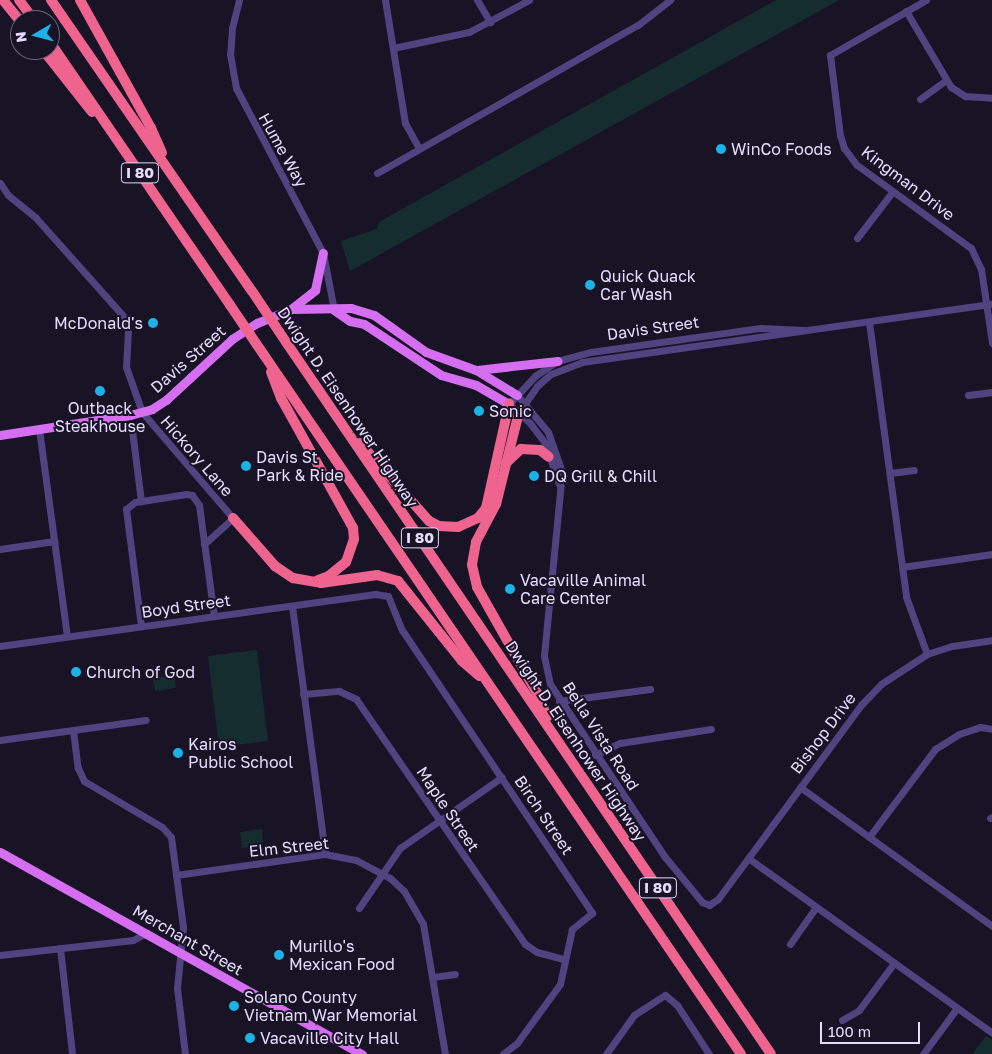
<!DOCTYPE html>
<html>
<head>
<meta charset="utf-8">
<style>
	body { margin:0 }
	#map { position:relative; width:992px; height:1054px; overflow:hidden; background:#191326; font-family:"Golos Text",sans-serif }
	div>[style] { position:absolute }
	.green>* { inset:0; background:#162d30 }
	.minor>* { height:7px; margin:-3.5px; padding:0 3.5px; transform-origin:3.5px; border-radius:3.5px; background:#4f4380 }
	.major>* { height:9px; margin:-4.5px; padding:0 4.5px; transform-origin:4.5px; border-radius:4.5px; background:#d56ef0 }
	.highway>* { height:10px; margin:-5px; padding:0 5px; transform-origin:5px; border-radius:5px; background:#ef638f }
	.highway-bridge>* { height:10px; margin:-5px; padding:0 5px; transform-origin:5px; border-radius:5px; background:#ef638f }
	.dots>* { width:14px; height:14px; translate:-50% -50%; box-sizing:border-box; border:2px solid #191326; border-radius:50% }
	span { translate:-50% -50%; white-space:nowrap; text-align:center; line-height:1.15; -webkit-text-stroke:4px #191326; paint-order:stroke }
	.shield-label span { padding:1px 4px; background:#191326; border:1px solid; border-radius:4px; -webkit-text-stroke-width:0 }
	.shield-label { font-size:15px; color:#e5dcfb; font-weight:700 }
	.poi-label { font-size:16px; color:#e5dcfb }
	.left { translate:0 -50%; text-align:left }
	.right { translate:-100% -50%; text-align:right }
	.street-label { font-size:16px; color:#e5dcfb }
	.north { position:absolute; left:10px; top:10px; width:50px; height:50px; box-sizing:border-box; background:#191326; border:1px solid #6b637b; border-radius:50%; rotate:262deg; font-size:14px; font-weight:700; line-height:20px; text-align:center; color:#e5dcfb }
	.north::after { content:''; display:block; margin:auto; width:18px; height:22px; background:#1cb1e7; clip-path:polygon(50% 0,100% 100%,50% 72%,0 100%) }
	.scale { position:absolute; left:820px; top:1022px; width:100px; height:22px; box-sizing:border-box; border:2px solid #e5dcfb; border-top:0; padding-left:6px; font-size:15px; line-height:18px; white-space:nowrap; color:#e5dcfb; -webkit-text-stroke:4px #191326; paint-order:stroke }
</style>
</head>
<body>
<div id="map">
	<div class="green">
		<div style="clip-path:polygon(776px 0,839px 0,350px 271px,341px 241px,377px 229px,379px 222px)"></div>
		<div style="clip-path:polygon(257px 650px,268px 741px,219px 747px,208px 656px)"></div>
		<div style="clip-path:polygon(174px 675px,176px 688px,155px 691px,153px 678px)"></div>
		<div style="clip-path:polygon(262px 829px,263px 845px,242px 848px,240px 832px)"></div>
		<div style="clip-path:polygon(986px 1036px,992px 1040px,992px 1054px,972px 1054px)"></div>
	</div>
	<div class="minor">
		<div style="left:239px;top:0;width:29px;rotate:104deg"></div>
		<div style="left:232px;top:28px;width:26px;rotate:94deg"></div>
		<div style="left:230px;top:54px;width:35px;rotate:80deg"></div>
		<div style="left:236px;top:88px;width:187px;rotate:62.2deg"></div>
		<div style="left:323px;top:253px;width:58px;rotate:79.1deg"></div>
		<div style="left:385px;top:0;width:125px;rotate:80.8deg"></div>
		<div style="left:405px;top:123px;width:29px;rotate:61deg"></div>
		<div style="left:477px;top:0;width:26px;rotate:59deg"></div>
		<div style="left:926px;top:0;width:111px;rotate:150.2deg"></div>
		<div style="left:830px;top:55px;width:81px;rotate:82.9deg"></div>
		<div style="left:840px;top:135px;width:14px;rotate:73deg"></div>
		<div style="left:844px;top:148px;width:21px;rotate:53deg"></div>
		<div style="left:857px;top:165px;width:141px;rotate:36.1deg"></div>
		<div style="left:971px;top:248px;width:23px;rotate:65deg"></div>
		<div style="left:981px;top:269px;width:75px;rotate:81.5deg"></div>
		<div style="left:906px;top:11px;width:88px;rotate:59.4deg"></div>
		<div style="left:951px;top:87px;width:17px;rotate:33deg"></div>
		<div style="left:965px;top:96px;width:27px;rotate:4deg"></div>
		<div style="left:393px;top:48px;width:78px;rotate:-11.9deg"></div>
		<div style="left:469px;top:32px;width:68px;rotate:-28.1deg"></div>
		<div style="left:920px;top:99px;width:31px;rotate:-36deg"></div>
		<div style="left:377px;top:173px;width:300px;rotate:-29.6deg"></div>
		<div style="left:638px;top:25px;width:41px;rotate:-38deg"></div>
		<div style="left:0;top:183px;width:14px;rotate:56deg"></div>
		<div style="left:8px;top:195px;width:36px;rotate:39deg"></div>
		<div style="left:36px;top:218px;width:134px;rotate:48.3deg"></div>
		<div style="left:125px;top:318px;width:12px;rotate:76deg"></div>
		<div style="left:128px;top:330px;width:37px;rotate:93deg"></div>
		<div style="left:126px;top:367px;width:48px;rotate:70.4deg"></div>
		<div style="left:142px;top:412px;width:140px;rotate:49.4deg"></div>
		<div style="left:233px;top:518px;width:39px;rotate:138deg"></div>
		<div style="left:857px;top:238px;width:59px;rotate:-52.5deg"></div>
		<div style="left:869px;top:322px;width:277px;rotate:82.3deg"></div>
		<div style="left:906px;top:597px;width:61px;rotate:69.8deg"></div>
		<div style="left:517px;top:395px;width:48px;rotate:50deg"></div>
		<div style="left:548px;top:432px;width:42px;rotate:70.7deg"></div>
		<div style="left:562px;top:472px;width:185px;rotate:95.6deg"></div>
		<div style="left:544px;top:656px;width:29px;rotate:78deg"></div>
		<div style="left:550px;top:684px;width:208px;rotate:56.4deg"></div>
		<div style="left:665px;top:857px;width:58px;rotate:50.6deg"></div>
		<div style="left:702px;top:902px;width:8px;rotate:23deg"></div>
		<div style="left:709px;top:905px;width:11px;rotate:-34deg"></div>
		<div style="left:718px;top:899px;width:241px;rotate:-53.6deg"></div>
		<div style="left:861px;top:705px;width:29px;rotate:-46deg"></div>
		<div style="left:881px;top:684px;width:55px;rotate:-33.1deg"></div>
		<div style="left:927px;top:654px;width:26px;rotate:-18deg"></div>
		<div style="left:952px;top:646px;width:40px;rotate:-8.5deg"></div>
		<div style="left:968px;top:395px;width:24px;rotate:-7deg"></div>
		<div style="left:519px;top:412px;width:32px;rotate:-55deg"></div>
		<div style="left:537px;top:386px;width:18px;rotate:-41deg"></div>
		<div style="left:551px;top:374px;width:33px;rotate:-21deg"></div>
		<div style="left:582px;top:362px;width:414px;rotate:-8.1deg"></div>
		<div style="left:39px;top:429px;width:209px;rotate:82.3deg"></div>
		<div style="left:132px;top:430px;width:72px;rotate:82.8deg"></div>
		<div style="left:890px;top:473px;width:24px;rotate:-7deg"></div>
		<div style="left:559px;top:484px;width:43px;rotate:-108.9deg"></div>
		<div style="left:545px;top:443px;width:25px;rotate:-127deg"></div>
		<div style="left:530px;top:423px;width:28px;rotate:-138deg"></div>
		<div style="left:509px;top:404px;width:38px;rotate:-47deg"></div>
		<div style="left:535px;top:376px;width:27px;rotate:-34deg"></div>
		<div style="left:557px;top:361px;width:35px;rotate:-15deg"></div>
		<div style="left:591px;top:352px;width:171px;rotate:-8.1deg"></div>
		<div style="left:760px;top:328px;width:44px;rotate:2.6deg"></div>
		<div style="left:0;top:549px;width:55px;rotate:-8.4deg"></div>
		<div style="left:902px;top:567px;width:91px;rotate:-8.2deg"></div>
		<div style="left:292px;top:606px;width:250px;rotate:82.4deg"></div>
		<div style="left:141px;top:626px;width:118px;rotate:-97.3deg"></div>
		<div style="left:126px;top:509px;width:11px;rotate:-38deg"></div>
		<div style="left:135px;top:502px;width:52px;rotate:-8.9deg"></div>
		<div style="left:186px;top:494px;width:6px;rotate:9deg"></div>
		<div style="left:192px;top:495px;width:12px;rotate:55deg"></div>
		<div style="left:199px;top:505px;width:112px;rotate:82.3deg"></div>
		<div style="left:0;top:646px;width:379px;rotate:-7.9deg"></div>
		<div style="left:375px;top:594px;width:13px;rotate:9deg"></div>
		<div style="left:388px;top:596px;width:37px;rotate:68deg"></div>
		<div style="left:402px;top:630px;width:341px;rotate:56.1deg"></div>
		<div style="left:592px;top:913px;width:26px;rotate:141deg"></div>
		<div style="left:572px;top:929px;width:56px;rotate:102.3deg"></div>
		<div style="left:560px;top:984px;width:73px;rotate:126.1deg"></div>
		<div style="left:517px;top:1043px;width:18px;rotate:142deg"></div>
		<div style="left:303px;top:694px;width:36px;rotate:-5deg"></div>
		<div style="left:339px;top:691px;width:19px;rotate:25deg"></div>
		<div style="left:356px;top:699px;width:298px;rotate:55.4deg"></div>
		<div style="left:525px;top:944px;width:14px;rotate:34deg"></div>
		<div style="left:537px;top:952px;width:28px;rotate:15deg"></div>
		<div style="left:559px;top:701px;width:92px;rotate:-7.5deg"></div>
		<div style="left:73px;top:730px;width:38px;rotate:83deg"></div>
		<div style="left:78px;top:768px;width:14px;rotate:65deg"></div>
		<div style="left:84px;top:781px;width:91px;rotate:30.5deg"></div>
		<div style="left:162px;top:827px;width:13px;rotate:48deg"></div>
		<div style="left:171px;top:837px;width:91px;rotate:82.4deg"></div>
		<div style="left:183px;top:927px;width:61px;rotate:95.6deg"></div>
		<div style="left:177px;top:988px;width:66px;rotate:83.1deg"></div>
		<div style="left:0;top:740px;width:147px;rotate:-7.8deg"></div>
		<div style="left:595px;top:755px;width:28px;rotate:-26deg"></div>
		<div style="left:620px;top:743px;width:92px;rotate:-8.7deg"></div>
		<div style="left:800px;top:787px;width:237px;rotate:35.9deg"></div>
		<div style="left:990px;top:818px;width:2px;rotate:-27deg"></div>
		<div style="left:869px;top:837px;width:110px;rotate:-53.1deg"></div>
		<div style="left:935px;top:749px;width:28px;rotate:-32deg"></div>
		<div style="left:959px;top:734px;width:22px;rotate:-18deg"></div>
		<div style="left:980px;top:727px;width:12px;rotate:9deg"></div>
		<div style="left:748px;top:858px;width:300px;rotate:35.6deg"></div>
		<div style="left:176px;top:875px;width:150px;rotate:-8deg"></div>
		<div style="left:325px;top:854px;width:32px;rotate:11deg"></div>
		<div style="left:356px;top:860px;width:38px;rotate:28deg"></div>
		<div style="left:390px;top:878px;width:19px;rotate:43deg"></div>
		<div style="left:404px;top:891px;width:38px;rotate:60deg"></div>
		<div style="left:423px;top:924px;width:132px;rotate:80.4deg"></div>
		<div style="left:359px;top:908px;width:73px;rotate:-55.7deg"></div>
		<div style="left:400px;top:848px;width:124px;rotate:-34.8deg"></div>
		<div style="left:790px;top:944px;width:45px;rotate:-54.9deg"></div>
		<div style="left:60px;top:948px;width:107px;rotate:83.5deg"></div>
		<div style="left:0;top:955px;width:134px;rotate:-6.4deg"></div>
		<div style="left:133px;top:940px;width:16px;rotate:-27deg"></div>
		<div style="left:433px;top:977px;width:22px;rotate:-8deg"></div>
		<div style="left:842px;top:1020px;width:20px;rotate:-30deg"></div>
		<div style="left:859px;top:1010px;width:59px;rotate:-53.3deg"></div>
		<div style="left:606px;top:1054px;width:48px;rotate:-54.3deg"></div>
		<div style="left:634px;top:1015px;width:37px;rotate:-33deg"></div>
		<div style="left:665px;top:995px;width:16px;rotate:40deg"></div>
		<div style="left:677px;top:1005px;width:59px;rotate:56.9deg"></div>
		<div style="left:923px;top:1054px;width:57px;rotate:-53.5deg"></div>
	</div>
	<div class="major">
		<div style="left:291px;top:309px;width:31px;rotate:-38deg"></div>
		<div style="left:315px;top:290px;width:38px;rotate:-78deg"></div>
		<div style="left:334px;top:310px;width:19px;rotate:35deg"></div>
		<div style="left:350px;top:321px;width:14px;rotate:12deg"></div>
		<div style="left:364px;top:324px;width:92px;rotate:33.5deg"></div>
		<div style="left:441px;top:375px;width:36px;rotate:16deg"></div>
		<div style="left:476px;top:385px;width:38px;rotate:30deg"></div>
		<div style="left:477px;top:370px;width:81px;rotate:-6.4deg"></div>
		<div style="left:0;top:435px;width:132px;rotate:-8.7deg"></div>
		<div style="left:130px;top:415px;width:23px;rotate:-15deg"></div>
		<div style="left:152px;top:409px;width:17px;rotate:-33deg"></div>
		<div style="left:166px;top:400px;width:90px;rotate:-42.7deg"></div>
		<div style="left:232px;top:339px;width:30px;rotate:-33deg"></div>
		<div style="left:257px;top:323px;width:37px;rotate:-22deg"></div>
		<div style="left:291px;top:309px;width:60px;rotate:-1deg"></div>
		<div style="left:351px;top:308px;width:24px;rotate:17deg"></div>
		<div style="left:374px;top:315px;width:64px;rotate:35.4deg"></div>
		<div style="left:426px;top:352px;width:53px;rotate:19.8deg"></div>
		<div style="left:476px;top:370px;width:48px;rotate:31.4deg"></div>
		<div style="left:0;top:852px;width:415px;rotate:29.2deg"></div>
	</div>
	<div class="highway">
		<div style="left:3px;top:0;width:27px;rotate:51deg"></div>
		<div style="left:19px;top:0;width:25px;rotate:53deg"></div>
		<div style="left:51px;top:0;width:354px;rotate:55.4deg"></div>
		<div style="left:80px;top:0;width:146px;rotate:61deg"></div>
		<div style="left:151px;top:128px;width:27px;rotate:66deg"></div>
		<div style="left:50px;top:42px;width:319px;rotate:55.6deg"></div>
		<div style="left:43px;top:50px;width:79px;rotate:51.7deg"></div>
		<div style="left:286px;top:342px;width:861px;rotate:55.74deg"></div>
		<div style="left:264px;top:355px;width:846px;rotate:55.69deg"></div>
		<div style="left:271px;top:372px;width:28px;rotate:69deg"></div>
		<div style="left:281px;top:398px;width:149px;rotate:61deg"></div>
		<div style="left:353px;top:528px;width:11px;rotate:85deg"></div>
		<div style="left:354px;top:539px;width:24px;rotate:109deg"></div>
		<div style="left:346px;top:562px;width:22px;rotate:141deg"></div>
		<div style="left:329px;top:576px;width:12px;rotate:160deg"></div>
		<div style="left:519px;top:412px;width:95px;rotate:104deg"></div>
		<div style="left:496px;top:504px;width:43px;rotate:117.8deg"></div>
		<div style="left:476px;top:542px;width:23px;rotate:100deg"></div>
		<div style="left:472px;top:565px;width:23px;rotate:77deg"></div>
		<div style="left:477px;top:587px;width:122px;rotate:60.5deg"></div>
		<div style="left:537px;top:693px;width:26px;rotate:67deg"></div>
		<div style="left:360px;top:443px;width:104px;rotate:48.5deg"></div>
		<div style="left:429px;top:521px;width:11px;rotate:27deg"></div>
		<div style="left:439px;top:526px;width:19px;rotate:3deg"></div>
		<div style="left:458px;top:527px;width:22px;rotate:-24deg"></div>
		<div style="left:478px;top:518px;width:13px;rotate:-51deg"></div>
		<div style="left:486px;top:508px;width:107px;rotate:-77.5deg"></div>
		<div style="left:506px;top:463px;width:21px;rotate:-43deg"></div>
		<div style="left:521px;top:449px;width:19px;rotate:3deg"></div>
		<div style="left:540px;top:450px;width:11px;rotate:38deg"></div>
		<div style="left:233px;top:518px;width:64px;rotate:48.8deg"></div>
		<div style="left:275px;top:566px;width:22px;rotate:34deg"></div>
		<div style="left:293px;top:578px;width:28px;rotate:10deg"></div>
		<div style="left:321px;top:583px;width:57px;rotate:-8.1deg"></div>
		<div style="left:377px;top:575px;width:22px;rotate:16deg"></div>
		<div style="left:398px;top:581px;width:102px;rotate:51.3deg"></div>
		<div style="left:462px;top:661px;width:23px;rotate:41deg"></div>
	</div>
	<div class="highway-bridge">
		<div style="left:252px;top:291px;width:61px;rotate:56.3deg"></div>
		<div style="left:230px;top:305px;width:60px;rotate:55.8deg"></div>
	</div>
	<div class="dots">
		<div style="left:721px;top:149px;background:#1cb1e7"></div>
		<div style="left:590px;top:285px;background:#1cb1e7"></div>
		<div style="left:153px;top:323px;background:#1cb1e7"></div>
		<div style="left:100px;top:391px;background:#1cb1e7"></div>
		<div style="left:479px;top:411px;background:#1cb1e7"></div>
		<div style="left:246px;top:466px;background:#1cb1e7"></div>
		<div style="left:534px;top:476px;background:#1cb1e7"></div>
		<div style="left:510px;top:589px;background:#1cb1e7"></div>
		<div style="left:76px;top:672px;background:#1cb1e7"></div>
		<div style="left:178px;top:753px;background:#1cb1e7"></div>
		<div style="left:279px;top:955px;background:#1cb1e7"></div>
		<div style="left:234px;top:1006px;background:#1cb1e7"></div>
		<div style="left:250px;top:1038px;background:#1cb1e7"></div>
	</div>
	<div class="shield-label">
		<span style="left:140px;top:173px">I 80</span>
		<span style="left:420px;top:538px">I 80</span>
		<span style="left:658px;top:888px">I 80</span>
	</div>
	<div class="poi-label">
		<span class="left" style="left:731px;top:149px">WinCo Foods</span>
		<span class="left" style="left:600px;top:285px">Quick Quack<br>Car Wash</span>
		<span class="right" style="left:143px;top:323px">McDonald's</span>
		<span style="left:100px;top:417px">Outback<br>Steakhouse</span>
		<span class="left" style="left:489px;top:411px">Sonic</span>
		<span class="left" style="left:256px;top:466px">Davis St<br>Park &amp; Ride</span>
		<span class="left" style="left:544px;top:476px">DQ Grill &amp; Chill</span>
		<span class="left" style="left:520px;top:589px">Vacaville Animal<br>Care Center</span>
		<span class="left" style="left:86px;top:672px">Church of God</span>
		<span class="left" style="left:188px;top:753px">Kairos<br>Public School</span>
		<span class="left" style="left:289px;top:955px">Murillo's<br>Mexican Food</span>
		<span class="left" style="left:244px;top:1006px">Solano County<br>Vietnam War Memorial</span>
		<span class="left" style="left:260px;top:1038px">Vacaville City Hall</span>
	</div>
	<div class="street-label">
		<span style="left:283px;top:150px;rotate:61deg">Hume Way</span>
		<span style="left:908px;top:183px;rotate:37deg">Kingman Drive</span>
		<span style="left:653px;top:328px;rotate:-8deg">Davis Street</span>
		<span style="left:188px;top:359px;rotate:-41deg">Davis Street</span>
		<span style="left:348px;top:407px;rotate:56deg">Dwight D. Eisenhower Highway</span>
		<span style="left:197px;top:456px;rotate:49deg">Hickory Lane</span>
		<span style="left:186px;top:606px;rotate:-8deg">Boyd Street</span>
		<span style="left:823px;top:733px;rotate:-53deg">Bishop Drive</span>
		<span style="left:601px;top:736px;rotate:57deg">Bella Vista Road</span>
		<span style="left:576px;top:741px;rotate:56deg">Dwight D. Eisenhower Highway</span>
		<span style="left:448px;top:809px;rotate:56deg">Maple Street</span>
		<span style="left:544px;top:815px;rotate:56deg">Birch Street</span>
		<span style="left:289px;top:847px;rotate:-6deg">Elm Street</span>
		<span style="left:188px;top:940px;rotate:30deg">Merchant Street</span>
	</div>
	<div class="north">N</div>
	<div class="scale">100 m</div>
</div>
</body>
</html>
